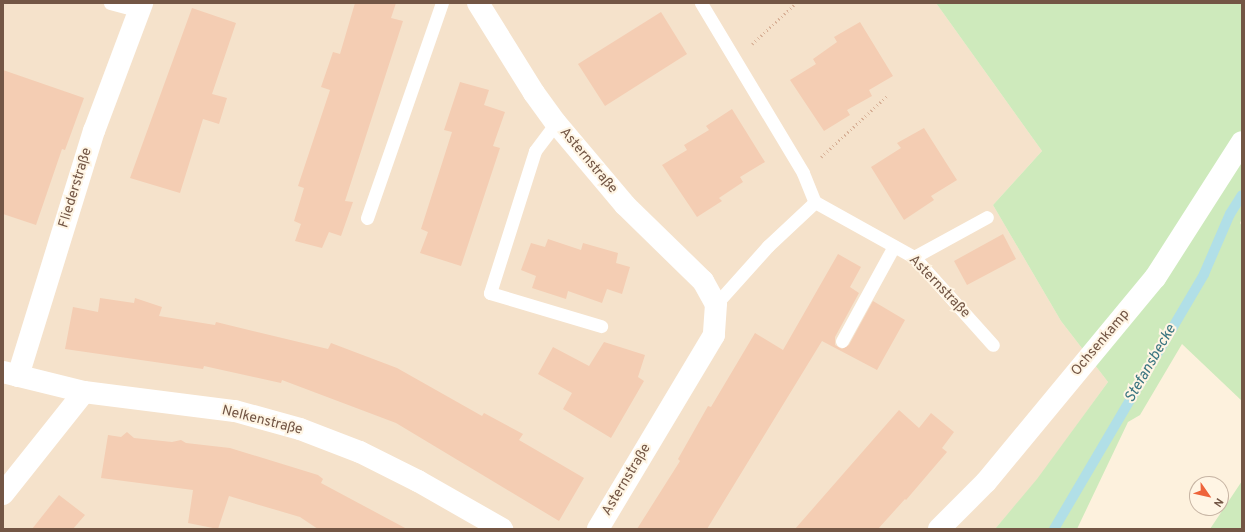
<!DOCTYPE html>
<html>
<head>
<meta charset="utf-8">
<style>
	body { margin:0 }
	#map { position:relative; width:1245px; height:532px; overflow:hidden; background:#fdf1dd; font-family:Overpass,sans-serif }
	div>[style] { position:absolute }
	.residential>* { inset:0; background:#f5e2cb }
	.green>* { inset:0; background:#ceeabc }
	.stream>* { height:10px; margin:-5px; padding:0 5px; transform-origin:5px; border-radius:5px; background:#b1dfe7 }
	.building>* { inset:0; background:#f4cdb3 }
	.path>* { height:2.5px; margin-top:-1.25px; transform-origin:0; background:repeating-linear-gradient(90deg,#d8b197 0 1px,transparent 0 4px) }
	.lane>* { height:13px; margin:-6.5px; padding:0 6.5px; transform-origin:6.5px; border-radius:6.5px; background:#fff }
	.street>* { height:22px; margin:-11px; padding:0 11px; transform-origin:11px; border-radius:11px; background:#fff }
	span { translate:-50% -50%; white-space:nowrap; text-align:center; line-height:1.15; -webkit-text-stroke:4px #fff5e4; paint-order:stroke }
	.street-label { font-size:14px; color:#735645 }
	.water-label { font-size:15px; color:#3b7581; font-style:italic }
	.frame { position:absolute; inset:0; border:4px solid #735645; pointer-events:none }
	.north { position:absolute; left:1189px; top:476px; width:40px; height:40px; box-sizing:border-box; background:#fff5e4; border:1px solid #c7b5a4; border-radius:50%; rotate:124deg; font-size:11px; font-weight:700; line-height:16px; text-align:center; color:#735645 }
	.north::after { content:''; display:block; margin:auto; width:14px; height:18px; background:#ee643b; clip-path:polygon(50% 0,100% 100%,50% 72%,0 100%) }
</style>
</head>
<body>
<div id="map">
	<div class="residential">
		<div style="clip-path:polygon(3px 3px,936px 3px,1042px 151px,993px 205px,1061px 321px,1108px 382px,1037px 480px,995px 529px,3px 529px)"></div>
	</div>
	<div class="green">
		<div style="clip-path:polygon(936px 3px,1242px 3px,1242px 219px,1240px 223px,1242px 226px,1242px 401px,1182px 344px,1140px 415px,1128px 422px,1077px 529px,995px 529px,1037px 479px,1108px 382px,1061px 321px,993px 205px,1042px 151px)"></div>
		<div style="clip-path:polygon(1242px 481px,1242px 529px,1210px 529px)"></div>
	</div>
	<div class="stream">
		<div style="left:1054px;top:529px;width:296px;rotate:-59.5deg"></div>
		<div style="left:1204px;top:274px;width:65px;rotate:-66.6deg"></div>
		<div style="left:1230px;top:214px;width:22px;rotate:-58deg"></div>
	</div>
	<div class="building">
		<div style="clip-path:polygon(355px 3px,396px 3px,391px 18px,403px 21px,345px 201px,353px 202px,341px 236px,329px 232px,322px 248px,295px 241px,301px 224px,294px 221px,304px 188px,298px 186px,330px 90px,321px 87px,333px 52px,340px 54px)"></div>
		<div style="clip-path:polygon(192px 8px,236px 23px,212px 94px,227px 98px,219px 124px,203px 119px,180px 193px,130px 178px)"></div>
		<div style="clip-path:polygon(661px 12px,687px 54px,605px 106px,578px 64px)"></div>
		<div style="clip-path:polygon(860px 22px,893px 76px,869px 90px,872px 96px,847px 110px,850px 115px,824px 131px,790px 80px,816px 64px,813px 59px,837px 42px,834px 37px)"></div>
		<div style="clip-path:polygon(3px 70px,84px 98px,65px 150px,62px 149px,36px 225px,3px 214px)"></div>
		<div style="clip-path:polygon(460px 82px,489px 90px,484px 105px,505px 112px,493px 146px,500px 148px,461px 266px,420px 253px,428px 232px,421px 229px,452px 132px,444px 130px)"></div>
		<div style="clip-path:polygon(732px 109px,765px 162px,740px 177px,743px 182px,719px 198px,722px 201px,697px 217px,662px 165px,687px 150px,684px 145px,709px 130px,706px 126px)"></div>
		<div style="clip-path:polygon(924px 128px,957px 180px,931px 196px,934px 200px,904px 220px,871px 167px,901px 148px,897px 143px)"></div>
		<div style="clip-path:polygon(1003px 234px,1016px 259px,967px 285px,954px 261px)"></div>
		<div style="clip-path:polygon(548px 239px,581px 250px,583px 243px,618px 253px,616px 263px,630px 267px,622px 294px,607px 289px,602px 303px,568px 291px,566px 299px,532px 288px,536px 276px,521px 270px,531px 243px,545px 247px)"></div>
		<div style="clip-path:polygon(838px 254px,861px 267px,850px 287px,859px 293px,835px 337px,835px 345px,842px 349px,849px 345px,873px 301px,905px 320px,877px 370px,822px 341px,707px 529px,637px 529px,680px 461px,678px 459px,708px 406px,711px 407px,755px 333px,783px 350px)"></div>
		<div style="clip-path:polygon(100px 298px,134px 303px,135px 298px,162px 307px,159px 316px,215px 325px,216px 322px,328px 349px,331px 343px,397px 368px,482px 416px,484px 413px,523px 434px,519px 440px,584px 478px,559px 521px,396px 423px,282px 380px,281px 383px,204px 366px,203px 369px,65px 349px,73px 307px,98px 312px)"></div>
		<div style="clip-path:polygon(604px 342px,645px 355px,638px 377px,644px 381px,611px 438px,563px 409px,572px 393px,538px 374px,553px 347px,589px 366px)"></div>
		<div style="clip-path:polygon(899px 410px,919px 428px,931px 413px,954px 432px,942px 448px,947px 452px,906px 500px,905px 499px,878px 529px,795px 529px)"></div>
		<div style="clip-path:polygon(127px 432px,134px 438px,172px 442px,181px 440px,186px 443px,230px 448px,318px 475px,323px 479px,321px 483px,407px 529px,318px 529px,300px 517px,229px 496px,218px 529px,188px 523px,193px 490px,101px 478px,108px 435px,121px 437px)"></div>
		<div style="clip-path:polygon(59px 495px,85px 515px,73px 529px,32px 529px)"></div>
	</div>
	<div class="path">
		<div style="left:752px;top:44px;width:60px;rotate:-43deg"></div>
		<div style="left:821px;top:157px;width:91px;rotate:-42.8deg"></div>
	</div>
	<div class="lane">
		<div style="left:110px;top:3px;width:30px;rotate:15deg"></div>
		<div style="left:701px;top:3px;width:198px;rotate:59deg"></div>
		<div style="left:803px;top:173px;width:31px;rotate:68deg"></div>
		<div style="left:815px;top:202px;width:113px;rotate:29.1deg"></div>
		<div style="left:914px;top:257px;width:118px;rotate:48.1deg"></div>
		<div style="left:556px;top:123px;width:35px;rotate:127deg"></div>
		<div style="left:535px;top:151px;width:149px;rotate:107.6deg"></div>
		<div style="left:490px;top:293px;width:116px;rotate:16.6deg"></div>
		<div style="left:367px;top:218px;width:228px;rotate:-70.8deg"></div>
		<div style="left:914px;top:257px;width:83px;rotate:-28.7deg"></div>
		<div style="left:716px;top:304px;width:78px;rotate:-48.1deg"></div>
		<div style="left:768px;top:246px;width:64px;rotate:-43.1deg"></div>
		<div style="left:842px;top:341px;width:108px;rotate:-61.3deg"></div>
	</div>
	<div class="street">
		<div style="left:478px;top:3px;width:106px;rotate:58.1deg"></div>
		<div style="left:534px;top:93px;width:37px;rotate:54deg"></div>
		<div style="left:556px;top:123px;width:107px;rotate:49.9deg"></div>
		<div style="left:625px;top:205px;width:109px;rotate:44.3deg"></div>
		<div style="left:703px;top:281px;width:26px;rotate:61deg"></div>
		<div style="left:716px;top:304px;width:31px;rotate:94deg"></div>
		<div style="left:714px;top:335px;width:226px;rotate:120.9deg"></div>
		<div style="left:3px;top:372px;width:83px;rotate:13.9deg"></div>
		<div style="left:84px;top:392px;width:152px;rotate:7.2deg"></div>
		<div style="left:235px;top:411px;width:67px;rotate:15.5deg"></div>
		<div style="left:300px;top:429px;width:64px;rotate:21deg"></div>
		<div style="left:360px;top:452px;width:65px;rotate:26.6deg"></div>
		<div style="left:418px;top:481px;width:97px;rotate:29.7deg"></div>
		<div style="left:18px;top:376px;width:257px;rotate:-72.8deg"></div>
		<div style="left:94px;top:131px;width:137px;rotate:-69.4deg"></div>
		<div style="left:3px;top:494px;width:130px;rotate:-51.5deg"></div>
		<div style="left:939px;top:529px;width:66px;rotate:-45deg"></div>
		<div style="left:986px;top:482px;width:265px;rotate:-50.4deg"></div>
		<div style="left:1155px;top:278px;width:161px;rotate:-57.4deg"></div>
	</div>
	<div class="street-label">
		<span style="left:588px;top:161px;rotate:50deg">Asternstraße</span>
		<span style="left:76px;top:188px;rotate:-73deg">Fliederstraße</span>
		<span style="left:939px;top:287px;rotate:46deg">Asternstraße</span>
		<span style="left:1101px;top:343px;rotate:-50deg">Ochsenkamp</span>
		<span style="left:262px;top:421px;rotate:14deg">Nelkenstraße</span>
		<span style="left:627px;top:480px;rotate:-59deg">Asternstraße</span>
	</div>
	<div class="water-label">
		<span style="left:1151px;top:364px;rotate:-60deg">Stefansbecke</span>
	</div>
	<div class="frame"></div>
	<div class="north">N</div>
</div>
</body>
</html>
